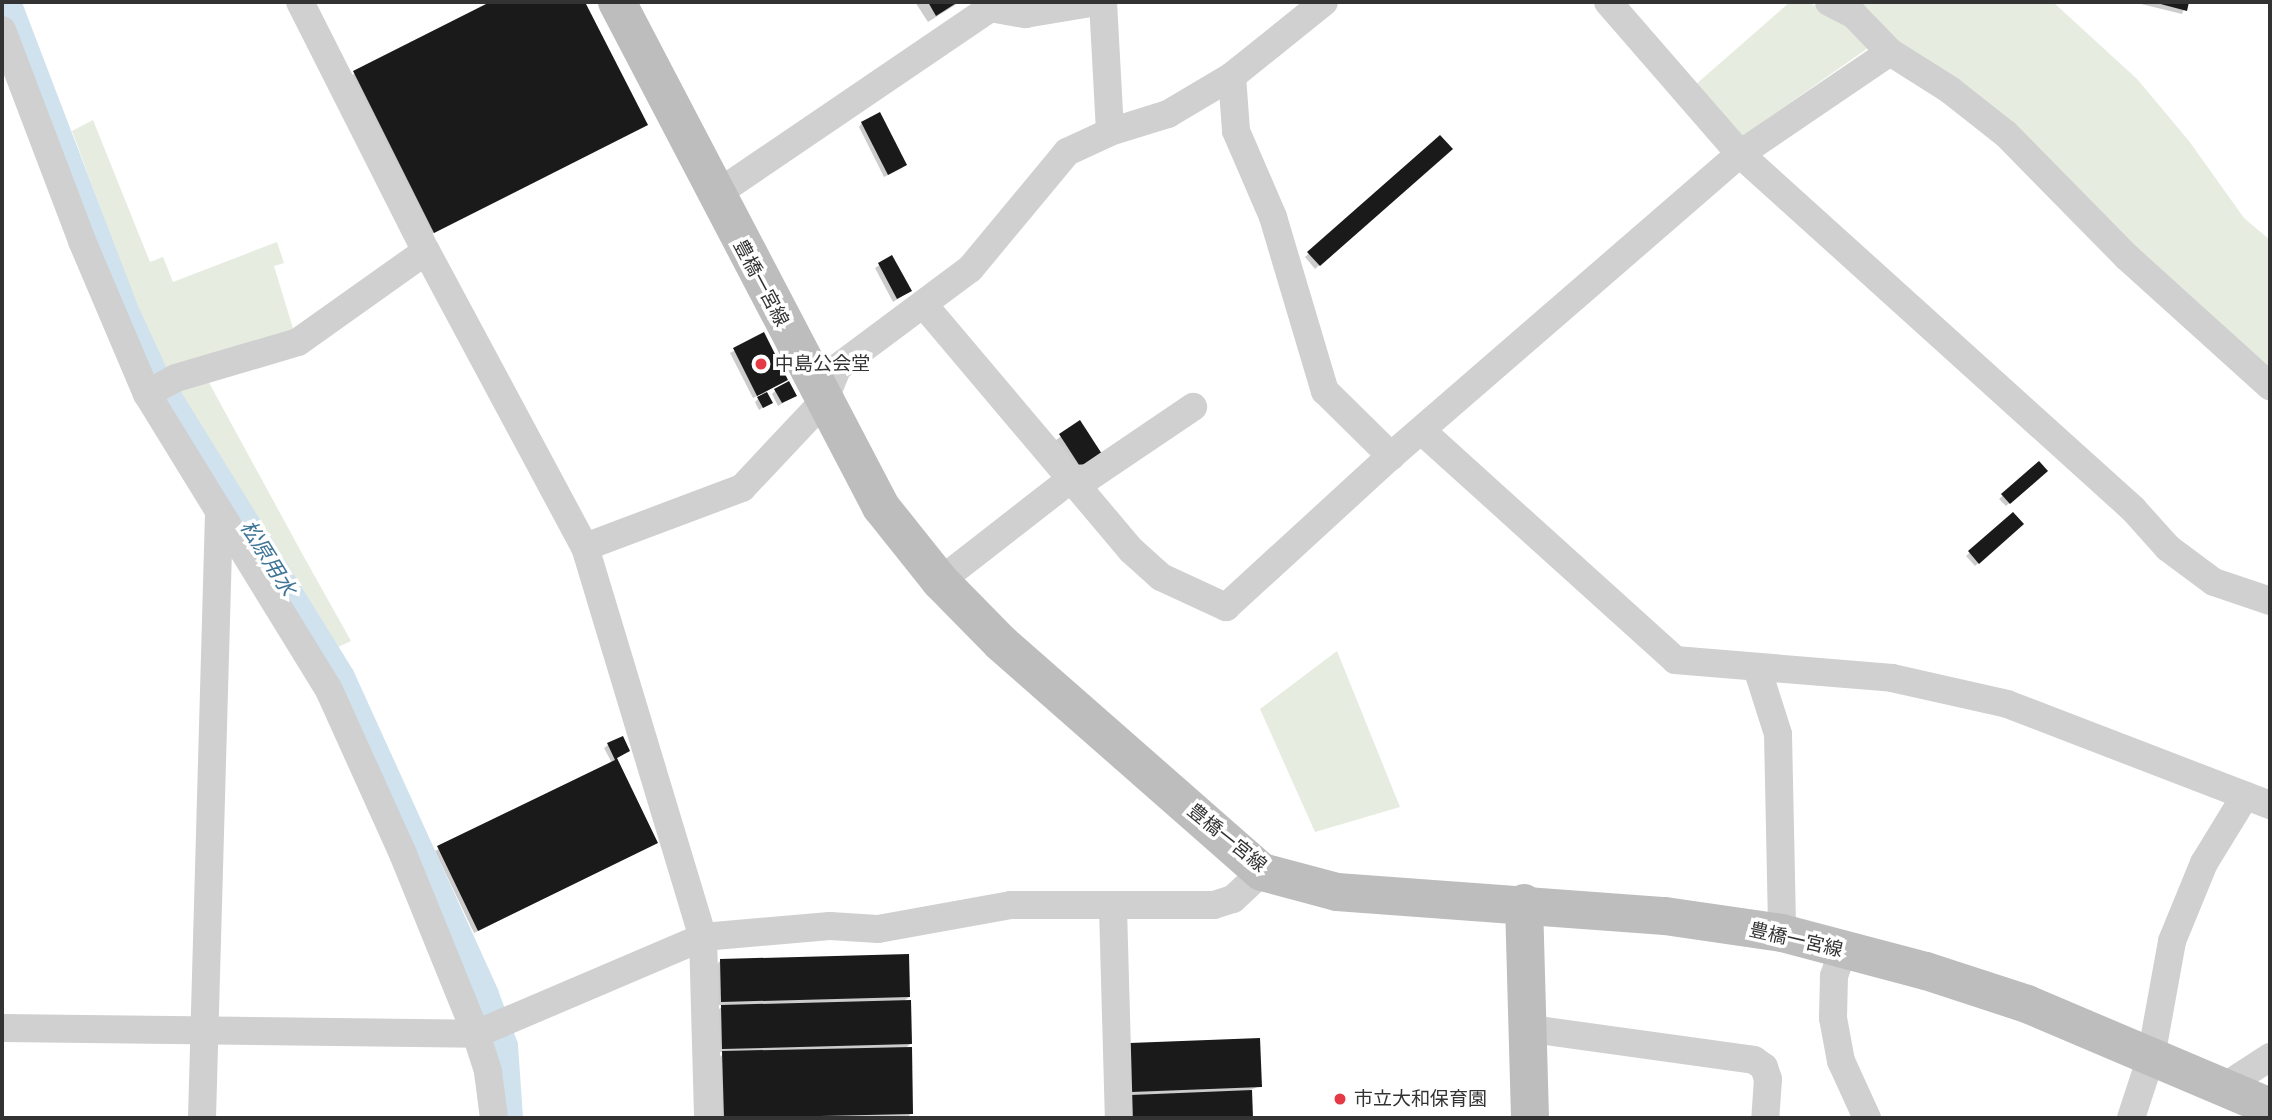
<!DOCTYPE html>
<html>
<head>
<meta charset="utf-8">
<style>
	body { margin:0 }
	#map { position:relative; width:2272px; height:1120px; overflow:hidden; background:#fff; font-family:"Fira Sans","Noto Sans JP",sans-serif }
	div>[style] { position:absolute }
	.green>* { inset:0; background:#e6ecdf }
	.shadow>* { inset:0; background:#0003 }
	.canal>* { height:26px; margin:-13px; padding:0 13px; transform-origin:13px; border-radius:13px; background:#cfe2ee }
	.building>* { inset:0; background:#1a1a1a }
	.street>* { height:28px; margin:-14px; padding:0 14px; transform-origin:14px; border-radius:14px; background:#d0d0d0 }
	.secondary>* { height:38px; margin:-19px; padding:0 19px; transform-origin:19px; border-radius:19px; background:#bdbdbd }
	.dots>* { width:19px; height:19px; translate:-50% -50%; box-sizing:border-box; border:4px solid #fff; border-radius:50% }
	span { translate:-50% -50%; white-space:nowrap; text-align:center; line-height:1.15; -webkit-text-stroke:7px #fff; paint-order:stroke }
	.street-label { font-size:19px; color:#333 }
	.poi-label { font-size:19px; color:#333 }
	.left { translate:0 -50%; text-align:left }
	.water-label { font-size:21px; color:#3f7597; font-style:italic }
	.frame { position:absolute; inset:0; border:4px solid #333; pointer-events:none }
</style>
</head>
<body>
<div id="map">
	<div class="green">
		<div style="clip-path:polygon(1790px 2px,1806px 2px,1846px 18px,1868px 48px,1740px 138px,1694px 86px)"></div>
		<div style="clip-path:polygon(1848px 2px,2053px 2px,2137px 79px,2189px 141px,2244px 218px,2270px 240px,2270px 375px)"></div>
		<div style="clip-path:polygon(93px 120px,150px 262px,163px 257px,173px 282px,277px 242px,284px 263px,274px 266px,295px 335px,168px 373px,136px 304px,72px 131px)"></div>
		<div style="clip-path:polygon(207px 379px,304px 557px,351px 641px,338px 647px,192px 418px,176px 388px)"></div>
		<div style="clip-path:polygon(1337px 651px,1400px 807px,1315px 832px,1260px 709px)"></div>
	</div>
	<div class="shadow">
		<div style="clip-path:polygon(494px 2px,584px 2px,645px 124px,430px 235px,350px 76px)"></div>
		<div style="clip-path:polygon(915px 2px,960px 2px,928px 22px)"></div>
		<div style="clip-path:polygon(2133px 2px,2187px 2px,2182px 14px)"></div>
		<div style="clip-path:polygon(862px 123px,905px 165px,902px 168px,884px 177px,859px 127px)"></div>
		<div style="clip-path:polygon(1440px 137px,1450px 149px,1315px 269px,1305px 257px)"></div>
		<div style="clip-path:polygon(892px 257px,910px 291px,893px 302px,875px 268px)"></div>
		<div style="clip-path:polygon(764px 335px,786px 379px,765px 392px,771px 402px,759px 410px,755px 402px,764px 393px,753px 398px,730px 353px)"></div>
		<div style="clip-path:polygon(777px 389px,794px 396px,778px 406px,772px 394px)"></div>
		<div style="clip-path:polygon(1079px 423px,1100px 454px,1073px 475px,1052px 443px)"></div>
		<div style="clip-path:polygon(2039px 463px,2046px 471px,2006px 506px,1999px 499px)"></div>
		<div style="clip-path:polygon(2013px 514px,2022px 524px,1975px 566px,1966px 556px)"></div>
		<div style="clip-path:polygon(608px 745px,628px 751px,616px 759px,656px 843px,474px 933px,435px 851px,612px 763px,604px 748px)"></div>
		<div style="clip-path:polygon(721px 960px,909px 997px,903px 1002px,910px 1044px,905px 1049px,911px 1113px,908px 1117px,721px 1118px,720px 1057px,725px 1052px,719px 1052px,718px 1010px,724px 1005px,718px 1005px,717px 964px)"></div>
		<div style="clip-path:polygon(1127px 1048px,1260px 1086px,1250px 1090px,1251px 1118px,1129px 1118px,1128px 1100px,1134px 1095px,1128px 1095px)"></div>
	</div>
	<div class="canal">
		<div style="left:8px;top:2px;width:329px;rotate:69.1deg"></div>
		<div style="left:125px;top:309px;width:74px;rotate:65.2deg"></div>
		<div style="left:156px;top:376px;width:354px;rotate:58.3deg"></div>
		<div style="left:342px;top:677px;width:349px;rotate:65.6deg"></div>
		<div style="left:486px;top:995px;width:54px;rotate:69.6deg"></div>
		<div style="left:505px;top:1046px;width:72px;rotate:86deg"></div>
	</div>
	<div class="building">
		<div style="clip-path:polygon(490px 2px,585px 2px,648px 125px,434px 233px,353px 71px)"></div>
		<div style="clip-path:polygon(928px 2px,958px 2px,936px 16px)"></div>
		<div style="clip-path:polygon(2153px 2px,2189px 2px,2187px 11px)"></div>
		<div style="clip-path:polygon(880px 112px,907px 165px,888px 175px,861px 122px)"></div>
		<div style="clip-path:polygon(1440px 135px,1453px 149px,1320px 266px,1307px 252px)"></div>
		<div style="clip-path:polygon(892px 255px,912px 291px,897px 299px,878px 263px)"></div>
		<div style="clip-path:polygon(764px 332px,788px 380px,757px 396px,733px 348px)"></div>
		<div style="clip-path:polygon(789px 381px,797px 396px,782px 403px,774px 389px)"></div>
		<div style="clip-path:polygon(767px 392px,773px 403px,763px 408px,757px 397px)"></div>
		<div style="clip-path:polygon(1080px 420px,1102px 454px,1081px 468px,1059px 434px)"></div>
		<div style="clip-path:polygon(2039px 461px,2048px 471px,2010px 504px,2001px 494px)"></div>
		<div style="clip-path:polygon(2013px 512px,2024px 524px,1979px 564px,1968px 551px)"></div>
		<div style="clip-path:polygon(623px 736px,630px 751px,617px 758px,658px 843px,478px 931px,437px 846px,615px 760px,607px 743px)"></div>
		<div style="clip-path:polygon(909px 954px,910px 997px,721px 1002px,720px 959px)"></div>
		<div style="clip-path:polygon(911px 1000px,912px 1044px,722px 1049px,721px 1005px)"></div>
		<div style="clip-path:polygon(1260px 1038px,1262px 1087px,1131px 1092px,1130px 1043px)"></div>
		<div style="clip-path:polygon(912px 1047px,913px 1114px,724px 1118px,722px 1051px)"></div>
		<div style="clip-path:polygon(1252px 1090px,1253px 1118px,1132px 1118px,1131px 1095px)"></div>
	</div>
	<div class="street">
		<div style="left:300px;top:2px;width:279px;rotate:63.2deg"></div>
		<div style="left:426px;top:251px;width:336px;rotate:61.8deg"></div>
		<div style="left:585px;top:547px;width:407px;rotate:73.2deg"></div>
		<div style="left:703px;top:937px;width:181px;rotate:88.4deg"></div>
		<div style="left:1103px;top:2px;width:130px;rotate:86.9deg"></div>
		<div style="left:1608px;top:2px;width:201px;rotate:49deg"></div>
		<div style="left:1740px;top:154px;width:530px;rotate:42.09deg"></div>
		<div style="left:2133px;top:509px;width:52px;rotate:48.1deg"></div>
		<div style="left:2168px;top:548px;width:57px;rotate:36.5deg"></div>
		<div style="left:2214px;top:582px;width:59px;rotate:18.7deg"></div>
		<div style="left:1829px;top:2px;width:28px;rotate:27deg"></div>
		<div style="left:1854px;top:15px;width:52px;rotate:45.8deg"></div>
		<div style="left:1890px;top:52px;width:71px;rotate:32.3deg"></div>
		<div style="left:1950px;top:90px;width:71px;rotate:38.2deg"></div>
		<div style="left:2006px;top:134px;width:173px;rotate:45.5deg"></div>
		<div style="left:2127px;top:257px;width:193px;rotate:42.1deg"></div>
		<div style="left:2px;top:30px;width:226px;rotate:69.2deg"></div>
		<div style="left:82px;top:241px;width:166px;rotate:67deg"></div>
		<div style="left:147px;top:394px;width:347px;rotate:58.4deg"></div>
		<div style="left:329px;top:690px;width:180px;rotate:65.7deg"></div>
		<div style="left:403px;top:854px;width:194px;rotate:67.9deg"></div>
		<div style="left:476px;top:1034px;width:40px;rotate:72deg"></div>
		<div style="left:488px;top:1072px;width:46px;rotate:82.6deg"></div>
		<div style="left:1232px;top:76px;width:55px;rotate:85.8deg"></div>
		<div style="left:1236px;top:131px;width:94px;rotate:66.7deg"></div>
		<div style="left:1273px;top:217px;width:182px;rotate:73.4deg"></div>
		<div style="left:1325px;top:391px;width:93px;rotate:44.6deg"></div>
		<div style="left:715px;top:195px;width:333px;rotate:-34.2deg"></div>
		<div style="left:990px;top:8px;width:36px;rotate:10deg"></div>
		<div style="left:1025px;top:14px;width:73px;rotate:-9.5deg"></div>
		<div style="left:924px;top:305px;width:321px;rotate:49.8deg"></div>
		<div style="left:1131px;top:550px;width:40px;rotate:42deg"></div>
		<div style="left:1161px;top:577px;width:72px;rotate:24.8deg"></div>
		<div style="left:1226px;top:607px;width:224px;rotate:-42.5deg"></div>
		<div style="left:1391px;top:456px;width:462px;rotate:-40.9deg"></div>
		<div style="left:1740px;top:154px;width:181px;rotate:-34.2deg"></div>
		<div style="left:147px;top:394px;width:33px;rotate:-29deg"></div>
		<div style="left:176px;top:378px;width:127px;rotate:-16.4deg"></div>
		<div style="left:298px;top:342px;width:157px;rotate:-35.4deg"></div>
		<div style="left:1423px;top:432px;width:340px;rotate:42.1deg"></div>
		<div style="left:1675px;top:660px;width:218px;rotate:4.7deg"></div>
		<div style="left:1892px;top:678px;width:118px;rotate:12.7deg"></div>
		<div style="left:2007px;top:704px;width:282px;rotate:21deg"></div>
		<div style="left:585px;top:547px;width:168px;rotate:-20.6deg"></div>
		<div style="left:742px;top:488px;width:120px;rotate:-46.7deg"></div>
		<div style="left:824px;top:401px;width:35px;rotate:-68deg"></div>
		<div style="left:837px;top:368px;width:166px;rotate:-36.7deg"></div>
		<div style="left:970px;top:269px;width:152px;rotate:-50.3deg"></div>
		<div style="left:1067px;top:152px;width:47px;rotate:-24.9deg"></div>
		<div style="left:1110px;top:132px;width:61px;rotate:-17.2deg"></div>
		<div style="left:1168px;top:114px;width:74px;rotate:-30.7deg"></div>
		<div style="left:1232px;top:76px;width:118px;rotate:-38.8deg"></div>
		<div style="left:940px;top:581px;width:166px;rotate:-37.9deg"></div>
		<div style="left:1071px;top:479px;width:17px;rotate:-3deg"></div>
		<div style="left:1088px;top:478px;width:127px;rotate:-34.1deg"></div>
		<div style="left:1757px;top:668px;width:69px;rotate:72.3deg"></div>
		<div style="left:1778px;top:734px;width:199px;rotate:88.8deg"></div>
		<div style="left:1113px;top:908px;width:210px;rotate:88.4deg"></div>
		<div style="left:1843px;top:950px;width:28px;rotate:109deg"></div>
		<div style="left:1834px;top:976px;width:42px;rotate:91.4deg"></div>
		<div style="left:1833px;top:1018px;width:44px;rotate:79.5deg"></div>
		<div style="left:1841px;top:1061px;width:63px;rotate:65.5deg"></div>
		<div style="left:2px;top:1028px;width:474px;rotate:0.7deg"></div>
		<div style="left:476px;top:1034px;width:247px;rotate:-23.1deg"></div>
		<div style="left:703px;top:937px;width:127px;rotate:-5deg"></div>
		<div style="left:830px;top:926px;width:48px;rotate:3.6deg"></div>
		<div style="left:878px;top:929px;width:135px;rotate:-10.2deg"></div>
		<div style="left:1011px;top:905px;width:203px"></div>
		<div style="left:1214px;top:905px;width:20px;rotate:-18deg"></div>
		<div style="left:1233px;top:899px;width:40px;rotate:-43deg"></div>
		<div style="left:1531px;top:1029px;width:225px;rotate:7.9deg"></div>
		<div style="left:1754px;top:1060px;width:12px;rotate:35deg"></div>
		<div style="left:1764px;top:1067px;width:13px;rotate:72deg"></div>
		<div style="left:1768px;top:1079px;width:39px;rotate:94deg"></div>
		<div style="left:2227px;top:1085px;width:51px;rotate:-33.1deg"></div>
		<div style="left:202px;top:1118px;width:605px;rotate:-88.39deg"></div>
		<div style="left:2131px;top:1118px;width:64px;rotate:-71.8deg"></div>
		<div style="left:2151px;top:1057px;width:118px;rotate:-79.7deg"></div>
		<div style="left:2172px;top:941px;width:84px;rotate:-67.7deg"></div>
		<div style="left:2204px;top:863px;width:79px;rotate:-58.5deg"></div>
	</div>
	<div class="secondary">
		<div style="left:617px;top:2px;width:570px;rotate:62.4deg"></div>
		<div style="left:881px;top:507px;width:95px;rotate:51.4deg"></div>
		<div style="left:940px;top:581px;width:87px;rotate:45.5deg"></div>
		<div style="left:1001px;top:643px;width:347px;rotate:41.3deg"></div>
		<div style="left:1262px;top:872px;width:78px;rotate:14.9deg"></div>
		<div style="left:1337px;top:892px;width:329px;rotate:4.2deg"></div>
		<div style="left:1665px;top:916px;width:118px;rotate:8.3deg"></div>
		<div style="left:1782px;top:933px;width:149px;rotate:14.8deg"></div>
		<div style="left:1926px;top:971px;width:106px;rotate:18.1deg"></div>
		<div style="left:2027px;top:1004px;width:264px;rotate:23deg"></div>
		<div style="left:1524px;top:903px;width:215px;rotate:88.4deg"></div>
	</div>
	<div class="dots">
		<div style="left:761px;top:364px;background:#e63946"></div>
		<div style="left:1340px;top:1099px;background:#e63946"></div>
	</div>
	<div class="street-label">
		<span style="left:761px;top:283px;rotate:62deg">豊橋一宮線</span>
		<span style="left:1227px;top:838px;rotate:39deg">豊橋一宮線</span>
		<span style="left:1796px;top:940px;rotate:13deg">豊橋一宮線</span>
	</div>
	<div class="poi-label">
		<span class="left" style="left:775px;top:364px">中島公会堂</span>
		<span class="left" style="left:1354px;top:1099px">市立大和保育園</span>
	</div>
	<div class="water-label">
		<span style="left:268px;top:558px;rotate:58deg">松原用水</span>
	</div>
	<div class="frame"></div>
</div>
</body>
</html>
